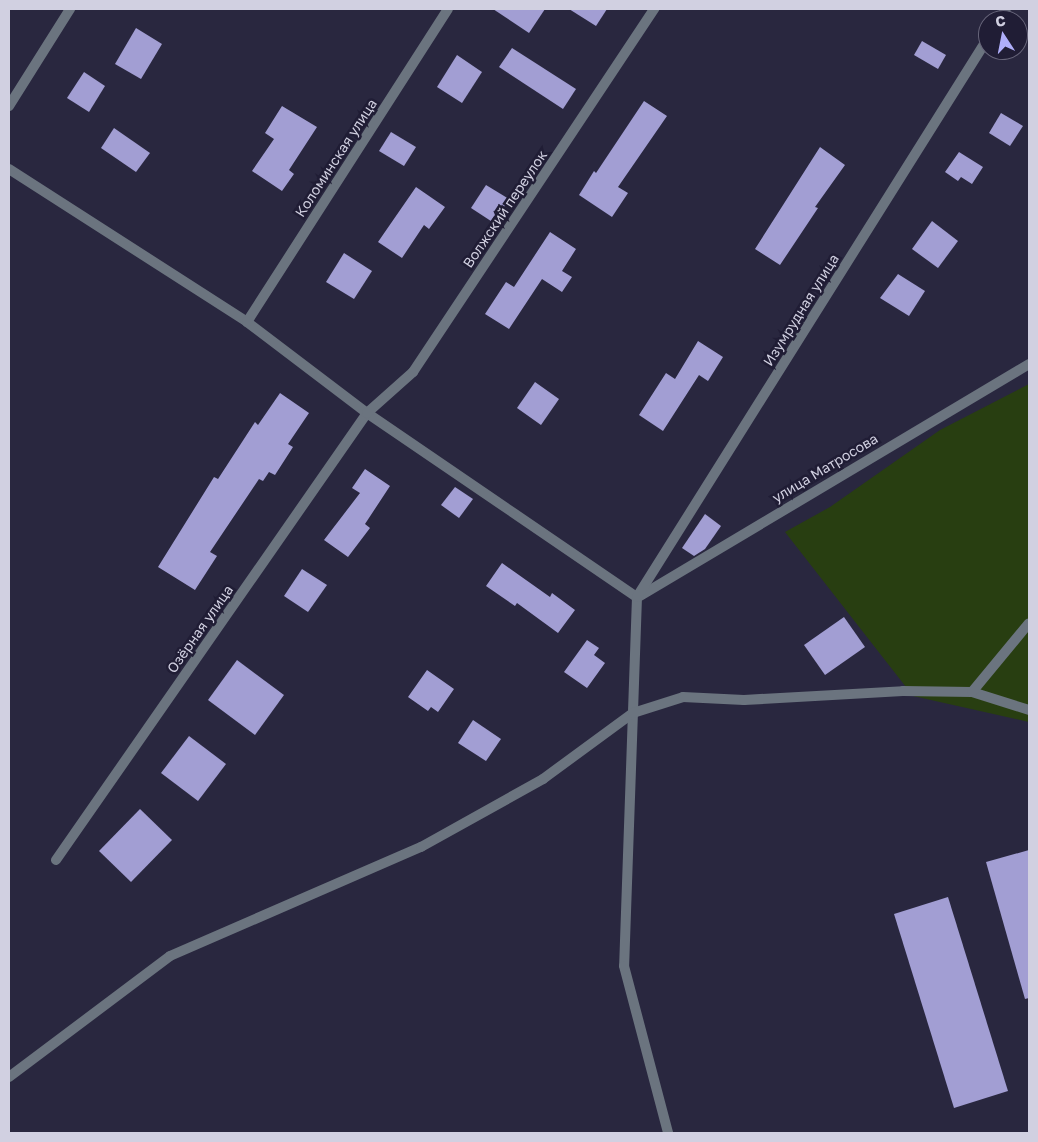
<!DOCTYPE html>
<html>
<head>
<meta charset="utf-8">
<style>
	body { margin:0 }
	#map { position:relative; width:1038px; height:1142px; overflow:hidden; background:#29273f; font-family:"Golos Text",sans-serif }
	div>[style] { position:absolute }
	.green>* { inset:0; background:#283e11 }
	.building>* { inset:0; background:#a29ed3 }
	.service>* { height:10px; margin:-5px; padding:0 5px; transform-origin:5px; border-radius:5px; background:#6b747f }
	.minor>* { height:10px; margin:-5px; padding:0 5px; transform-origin:5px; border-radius:5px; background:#6b747f }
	span { translate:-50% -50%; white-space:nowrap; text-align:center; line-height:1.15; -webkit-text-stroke:5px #201d35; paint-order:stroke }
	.street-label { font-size:14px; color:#d1d0e1 }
	.frame { position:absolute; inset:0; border:10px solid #d1d0e1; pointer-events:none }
	.north { position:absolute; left:978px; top:10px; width:50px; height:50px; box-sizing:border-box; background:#201d35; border:1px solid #67657a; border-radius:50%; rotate:349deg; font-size:14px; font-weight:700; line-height:20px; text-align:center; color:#d1d0e1 }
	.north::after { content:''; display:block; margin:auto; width:18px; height:22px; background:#afaefa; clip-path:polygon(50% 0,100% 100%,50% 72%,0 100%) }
</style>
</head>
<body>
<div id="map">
	<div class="green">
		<div style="clip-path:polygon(1029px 384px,1029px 722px,913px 696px,785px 532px,830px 507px,940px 430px)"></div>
	</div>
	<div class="building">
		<div style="clip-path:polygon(493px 9px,545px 9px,529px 33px)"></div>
		<div style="clip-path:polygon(569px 9px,607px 9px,596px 26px)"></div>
		<div style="clip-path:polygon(136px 28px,162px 44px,141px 79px,115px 64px)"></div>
		<div style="clip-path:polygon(922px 41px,946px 55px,938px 69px,914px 55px)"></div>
		<div style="clip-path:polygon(512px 48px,576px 89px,563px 109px,499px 67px)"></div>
		<div style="clip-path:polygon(457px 55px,482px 72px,462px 103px,437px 87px)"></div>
		<div style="clip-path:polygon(84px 72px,105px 86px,89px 112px,67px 98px)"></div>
		<div style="clip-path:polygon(644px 101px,667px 116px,618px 187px,628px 193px,612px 217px,579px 195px,594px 171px,596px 173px)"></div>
		<div style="clip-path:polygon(282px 106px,317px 127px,289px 170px,294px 174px,282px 191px,252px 171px,274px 139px,265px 133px)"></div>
		<div style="clip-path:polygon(1001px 113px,1023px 126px,1010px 146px,989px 133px)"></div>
		<div style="clip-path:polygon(114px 128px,150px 153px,136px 172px,101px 148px)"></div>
		<div style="clip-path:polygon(391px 132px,416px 147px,404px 166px,379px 151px)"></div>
		<div style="clip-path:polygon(820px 147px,845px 165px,815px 207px,818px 208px,780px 265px,755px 249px)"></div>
		<div style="clip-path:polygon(959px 152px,983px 167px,972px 184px,961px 177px,958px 181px,945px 172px)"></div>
		<div style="clip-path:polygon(486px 185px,509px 199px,494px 223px,471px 208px)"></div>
		<div style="clip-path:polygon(416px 187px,445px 207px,429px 229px,424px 225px,402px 258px,378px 242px)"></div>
		<div style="clip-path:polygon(932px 221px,958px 241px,938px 268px,912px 249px)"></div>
		<div style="clip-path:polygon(550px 232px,576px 249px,562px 271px,572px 277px,562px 292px,542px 279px,509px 329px,485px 314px,506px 282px,514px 287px)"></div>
		<div style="clip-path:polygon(344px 253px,372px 271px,354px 299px,326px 282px)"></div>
		<div style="clip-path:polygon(898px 274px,925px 291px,909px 316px,880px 298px)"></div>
		<div style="clip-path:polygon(698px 341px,723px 357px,708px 381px,699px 375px,663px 431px,639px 415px,666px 373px,675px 379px)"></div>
		<div style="clip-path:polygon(535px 382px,559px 399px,541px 425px,517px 408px)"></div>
		<div style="clip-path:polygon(280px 393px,309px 413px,288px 444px,293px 447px,275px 475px,269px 472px,263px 481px,259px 479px,210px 552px,217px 556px,195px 590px,158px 567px,214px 477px,218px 479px,255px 422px,258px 425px)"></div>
		<div style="clip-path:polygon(365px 469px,390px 486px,365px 524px,370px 528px,348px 557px,324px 540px,360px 493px,352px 488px)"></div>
		<div style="clip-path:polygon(455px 487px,473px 499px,459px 518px,441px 505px)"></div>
		<div style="clip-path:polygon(705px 514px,721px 526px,705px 549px,694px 556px,682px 548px)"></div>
		<div style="clip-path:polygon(502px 563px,550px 597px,552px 593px,575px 610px,558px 633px,517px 603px,515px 606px,486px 586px)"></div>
		<div style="clip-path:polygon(302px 569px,327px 585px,308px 612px,284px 596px)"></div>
		<div style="clip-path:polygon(844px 617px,865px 647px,825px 675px,804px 645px)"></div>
		<div style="clip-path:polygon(587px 640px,599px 648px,594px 655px,605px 663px,587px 688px,564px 672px)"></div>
		<div style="clip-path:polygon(237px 660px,284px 695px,255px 735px,208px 700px)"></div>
		<div style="clip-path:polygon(427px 670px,454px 689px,438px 712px,431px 707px,428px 711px,408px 697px)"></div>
		<div style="clip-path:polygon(473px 720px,501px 739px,486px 761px,458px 743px)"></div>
		<div style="clip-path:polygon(189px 736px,226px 764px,198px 801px,161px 773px)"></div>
		<div style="clip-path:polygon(140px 809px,172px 840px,131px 882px,99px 851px)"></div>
		<div style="clip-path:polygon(1029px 850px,1029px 998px,1025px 999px,986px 862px)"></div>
		<div style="clip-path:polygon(948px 897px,1008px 1091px,954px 1108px,894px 914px)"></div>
	</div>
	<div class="service">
		<div style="left:56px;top:860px;width:545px;rotate:-55.17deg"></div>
		<div style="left:367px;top:413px;width:327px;rotate:34.3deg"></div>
		<div style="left:637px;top:597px;width:369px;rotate:92deg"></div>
		<div style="left:624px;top:966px;width:173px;rotate:75.2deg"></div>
	</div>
	<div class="minor">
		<div style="left:999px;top:20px;width:13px;rotate:-58deg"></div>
		<div style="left:9px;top:106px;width:115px;rotate:-57.8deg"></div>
		<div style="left:9px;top:169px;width:283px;rotate:32.7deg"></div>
		<div style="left:247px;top:322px;width:151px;rotate:37.2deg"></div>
		<div style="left:367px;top:413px;width:62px;rotate:-41.7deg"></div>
		<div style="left:413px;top:372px;width:436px;rotate:-56.4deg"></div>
		<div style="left:247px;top:322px;width:372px;rotate:-57.3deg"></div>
		<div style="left:640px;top:596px;width:453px;rotate:-30.8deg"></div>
		<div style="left:637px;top:597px;width:660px;rotate:-57.88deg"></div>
		<div style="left:972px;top:692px;width:60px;rotate:17.5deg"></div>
		<div style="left:9px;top:1077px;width:201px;rotate:-36.9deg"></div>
		<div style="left:170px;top:956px;width:274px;rotate:-23.5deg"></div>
		<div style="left:421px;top:847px;width:140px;rotate:-29.1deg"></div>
		<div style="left:543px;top:779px;width:112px;rotate:-36.3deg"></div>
		<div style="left:633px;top:713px;width:52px;rotate:-17.7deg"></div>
		<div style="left:683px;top:697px;width:61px;rotate:2.8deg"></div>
		<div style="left:744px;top:700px;width:159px;rotate:-3.2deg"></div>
		<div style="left:903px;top:691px;width:69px;rotate:0.8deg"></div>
		<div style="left:972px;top:692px;width:89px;rotate:-50.4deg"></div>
	</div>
	<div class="street-label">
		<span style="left:336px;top:158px;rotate:-57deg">Коломинская улица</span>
		<span style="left:505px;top:209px;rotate:-56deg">Волжский переулок</span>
		<span style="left:801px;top:310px;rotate:-58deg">Изумрудная улица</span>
		<span style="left:825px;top:468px;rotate:-31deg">улица Матросова</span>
		<span style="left:200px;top:629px;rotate:-55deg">Озёрная улица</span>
	</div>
	<div class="frame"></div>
	<div class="north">С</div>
</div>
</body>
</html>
